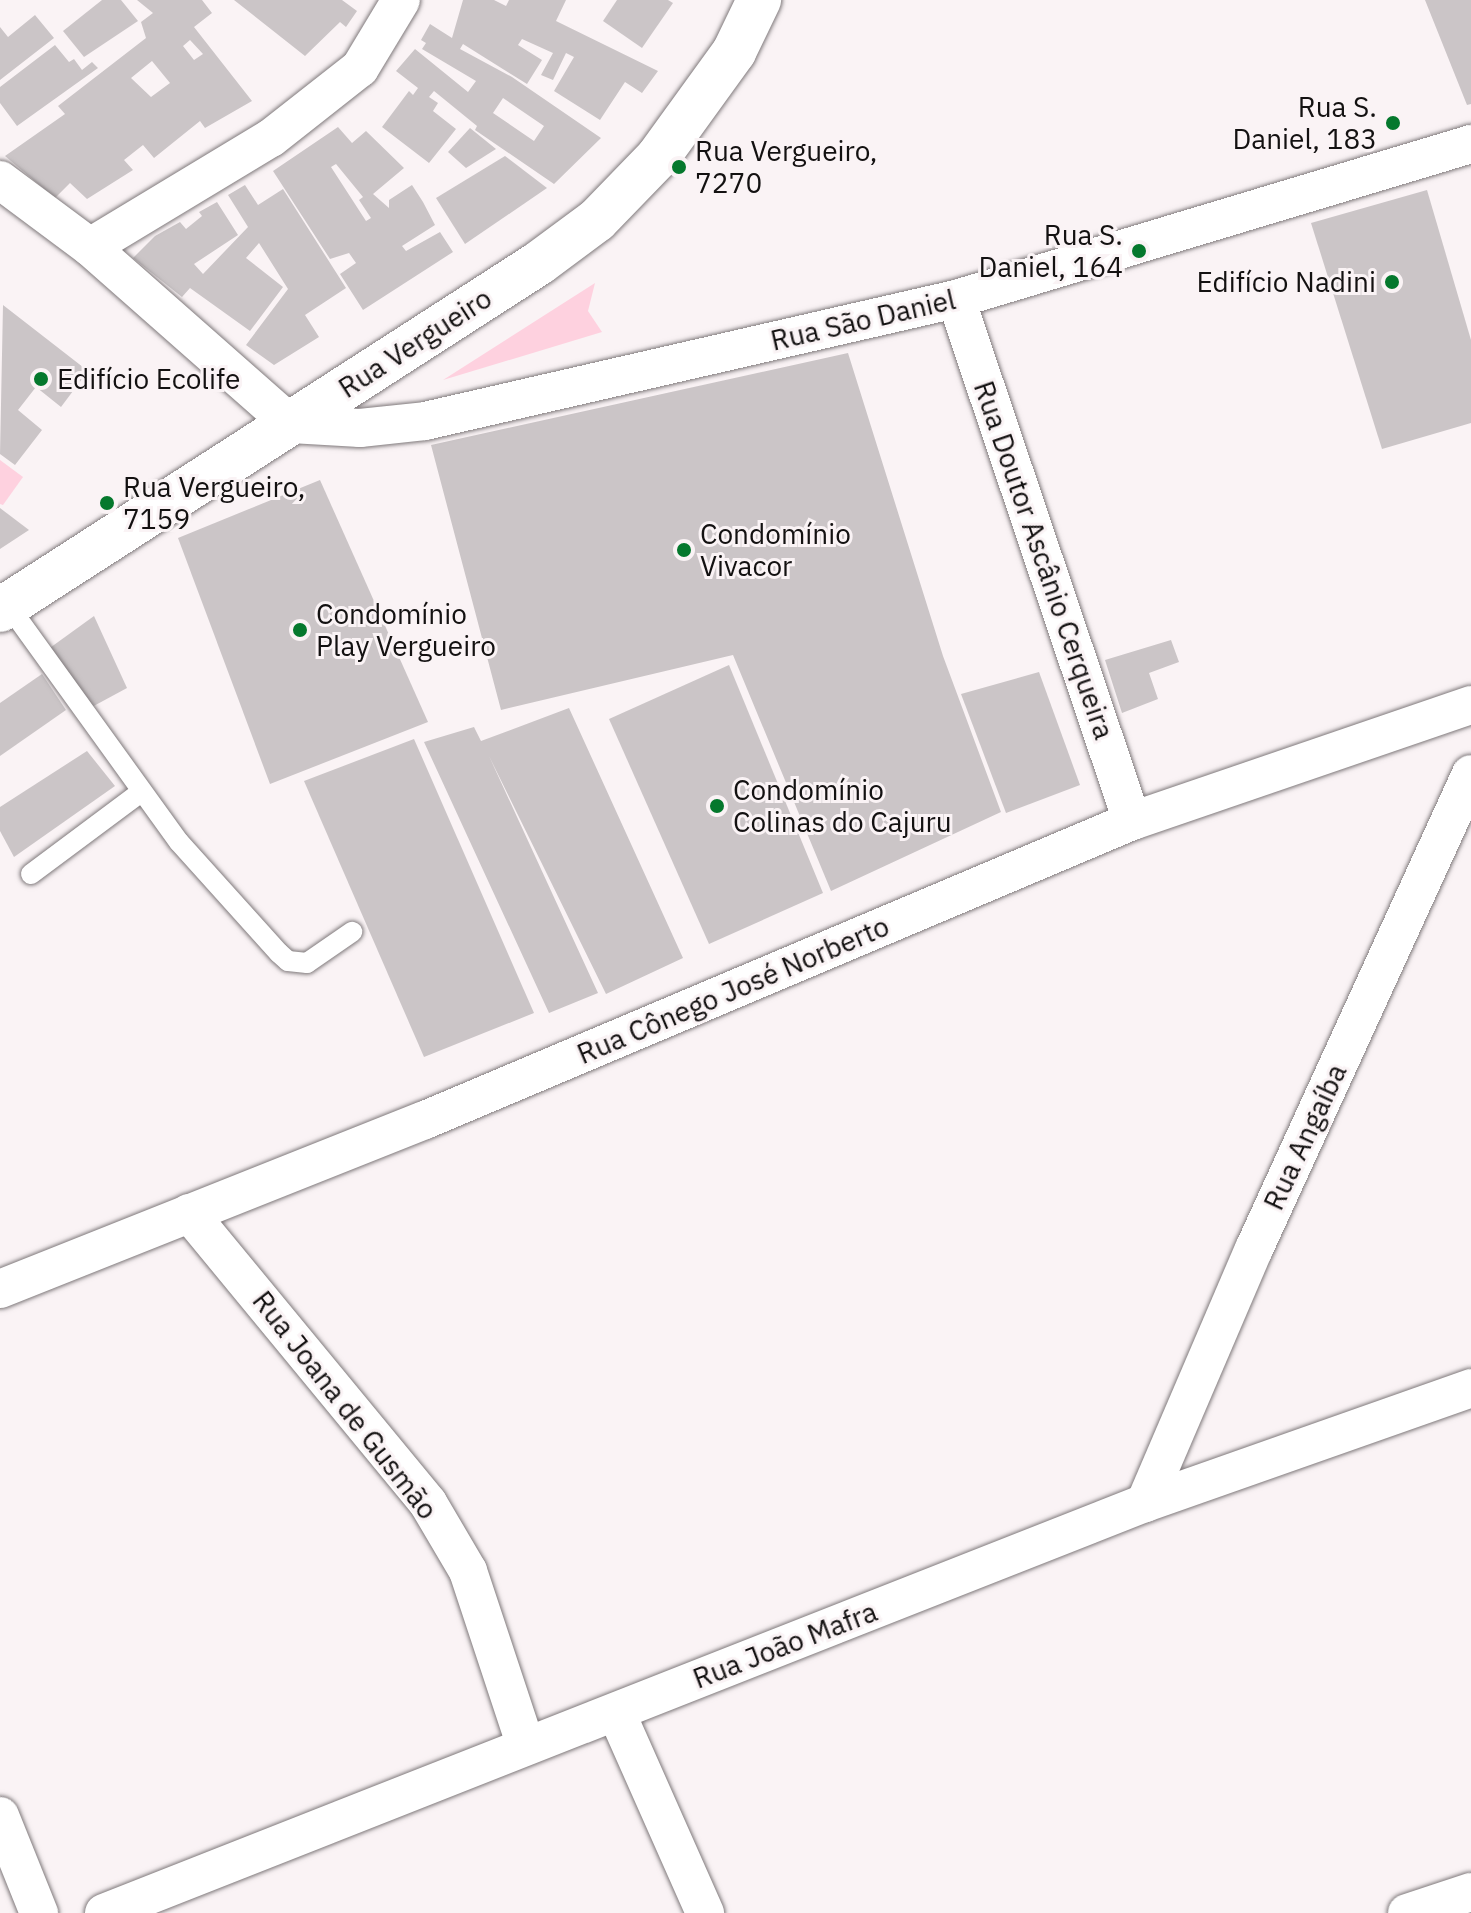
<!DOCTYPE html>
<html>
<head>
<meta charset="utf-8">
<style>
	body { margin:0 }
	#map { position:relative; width:1471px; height:1913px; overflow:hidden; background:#faf3f5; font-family:"IBM Plex Sans",sans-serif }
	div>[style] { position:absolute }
	.green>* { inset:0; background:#fed1df }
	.building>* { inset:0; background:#cbc5c7 }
	.roads { filter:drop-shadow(0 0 2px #7f797b) drop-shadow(0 0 2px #7f797b) }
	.service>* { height:20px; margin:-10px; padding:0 10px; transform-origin:10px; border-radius:10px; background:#fff }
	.minor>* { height:38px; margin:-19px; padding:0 19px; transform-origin:19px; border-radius:19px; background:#fff }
	.secondary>* { height:44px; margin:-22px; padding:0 22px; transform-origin:22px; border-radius:22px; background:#fff }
	.dots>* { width:22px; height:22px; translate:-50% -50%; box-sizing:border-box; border:4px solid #faf3f5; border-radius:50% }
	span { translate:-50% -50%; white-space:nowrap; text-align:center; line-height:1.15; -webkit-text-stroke:6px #faf3f5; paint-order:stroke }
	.poi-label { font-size:28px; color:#131111 }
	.right { translate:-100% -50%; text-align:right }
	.left { translate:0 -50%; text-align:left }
	.street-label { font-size:28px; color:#131111 }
</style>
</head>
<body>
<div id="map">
	<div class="green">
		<div style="clip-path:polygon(595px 283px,588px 311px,602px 332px,443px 380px)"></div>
		<div style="clip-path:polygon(0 460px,23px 477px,3px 505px,0 504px)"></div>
	</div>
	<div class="building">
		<div style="clip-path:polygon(102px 0,121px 0,138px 21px,84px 57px,63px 31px)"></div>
		<div style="clip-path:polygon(evenodd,137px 0,202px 0,212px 13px,194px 27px,252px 101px,205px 128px,200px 121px,154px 158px,143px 145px,124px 160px,133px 170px,87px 199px,70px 183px,55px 198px,5px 156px,65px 114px,58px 106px,146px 38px,141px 22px,153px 13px,137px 0,190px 40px,203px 54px,194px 60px,183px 46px,190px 40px,137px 0,152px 61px,170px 83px,151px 97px,131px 78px,152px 61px)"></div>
		<div style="clip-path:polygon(234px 0,342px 0,357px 11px,346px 27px,340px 22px,305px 56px)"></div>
		<div style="clip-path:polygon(evenodd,463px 0,494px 0,506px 6px,509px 0,566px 0,556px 21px,658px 71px,642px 93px,625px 82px,600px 120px,554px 91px,574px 57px,566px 53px,553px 80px,541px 75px,553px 53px,522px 39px,518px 45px,542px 60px,527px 84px,463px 44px,460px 49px,512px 77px,601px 138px,554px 184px,475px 130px,477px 126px,434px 91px,429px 97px,438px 103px,433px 111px,456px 129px,429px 163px,382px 127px,409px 91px,413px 95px,418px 88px,396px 71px,415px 49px,468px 92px,476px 81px,422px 49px,426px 43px,421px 40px,430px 24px,452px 38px,463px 0,503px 98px,544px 126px,534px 141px,493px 113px,503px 98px)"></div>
		<div style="clip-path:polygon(617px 0,668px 0,673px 3px,642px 48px,603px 21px)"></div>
		<div style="clip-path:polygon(1425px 0,1471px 0,1471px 104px,1467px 105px)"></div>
		<div style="clip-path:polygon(35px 15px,54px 38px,0 80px,0 27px,8px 37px)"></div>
		<div style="clip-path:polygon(55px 45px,69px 62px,74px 59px,82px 70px,92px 62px,98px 68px,17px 126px,0 103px,0 87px)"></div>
		<div style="clip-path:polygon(evenodd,338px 127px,352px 143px,366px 131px,404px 168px,373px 194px,389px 208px,389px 200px,412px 185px,423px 202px,435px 225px,402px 246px,406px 251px,440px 232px,453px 252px,363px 310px,340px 274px,356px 263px,349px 253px,330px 259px,273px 171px,338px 127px,336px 164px,363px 197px,359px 200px,371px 218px,366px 221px,331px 167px,336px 164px)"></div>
		<div style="clip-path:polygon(470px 128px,496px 149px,466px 168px,448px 152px)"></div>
		<div style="clip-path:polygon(505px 156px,547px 188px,465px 244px,436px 198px)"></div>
		<div style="clip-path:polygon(245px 185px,258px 205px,283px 189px,346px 288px,305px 315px,319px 337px,274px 365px,246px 345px,288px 289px,259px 243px,246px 258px,283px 287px,250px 331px,190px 288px,182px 297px,133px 258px,155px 236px,180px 222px,186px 229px,202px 216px,199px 212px,217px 202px,238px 235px,194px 264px,203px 274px,248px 227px,228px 195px)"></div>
		<div style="clip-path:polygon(1427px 190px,1471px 340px,1471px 423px,1382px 449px,1311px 223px)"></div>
		<div style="clip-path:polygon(3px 305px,88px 371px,61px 407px,36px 387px,18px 410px,42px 430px,15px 465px,0 454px)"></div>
		<div style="clip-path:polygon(848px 353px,943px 656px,1001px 812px,831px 891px,733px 655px,501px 710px,431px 445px)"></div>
		<div style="clip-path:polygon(320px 480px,428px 722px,270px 784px,178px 538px)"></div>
		<div style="clip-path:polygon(0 508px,29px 530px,0 549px)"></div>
		<div style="clip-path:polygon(94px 616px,127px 688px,90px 708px,47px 650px)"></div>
		<div style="clip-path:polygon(1171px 640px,1179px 662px,1149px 673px,1158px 699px,1122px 713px,1105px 660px)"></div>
		<div style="clip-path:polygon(729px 665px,823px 893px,709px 944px,609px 719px)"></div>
		<div style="clip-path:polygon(1039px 672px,1080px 785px,1006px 813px,961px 694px)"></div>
		<div style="clip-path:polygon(42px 674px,66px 710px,0 756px,0 703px)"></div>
		<div style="clip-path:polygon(569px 708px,683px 958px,606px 994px,489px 756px,598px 993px,549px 1013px,424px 742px,474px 727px,481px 741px)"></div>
		<div style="clip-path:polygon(414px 739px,534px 1013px,424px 1057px,304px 781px)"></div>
		<div style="clip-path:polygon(87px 751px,115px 786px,14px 857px,0 831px,0 807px)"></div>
	</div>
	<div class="roads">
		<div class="service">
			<div style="left:8px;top:605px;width:292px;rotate:54.2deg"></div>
			<div style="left:179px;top:842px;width:149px;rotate:48deg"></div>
			<div style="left:279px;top:953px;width:12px;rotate:42deg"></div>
			<div style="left:288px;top:961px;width:19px;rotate:6deg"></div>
			<div style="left:307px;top:963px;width:55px;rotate:-34.6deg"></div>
			<div style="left:31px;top:874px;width:137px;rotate:-36.7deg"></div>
		</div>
		<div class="minor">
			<div style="left:0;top:180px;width:112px;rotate:36.7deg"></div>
			<div style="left:90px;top:247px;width:268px;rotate:41.4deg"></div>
			<div style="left:291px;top:424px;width:69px;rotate:3.3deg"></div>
			<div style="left:360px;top:428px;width:65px;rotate:-6.1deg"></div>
			<div style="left:425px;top:421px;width:545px;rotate:-12.94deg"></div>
			<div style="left:956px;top:299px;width:538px;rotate:-16.75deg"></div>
			<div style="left:90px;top:247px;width:211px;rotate:-31.1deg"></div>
			<div style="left:271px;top:138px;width:113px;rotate:-38.2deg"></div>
			<div style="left:360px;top:68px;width:79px;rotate:-58.9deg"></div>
			<div style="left:956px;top:299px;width:551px;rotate:71.37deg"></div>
			<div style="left:189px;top:1213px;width:376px;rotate:50.5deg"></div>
			<div style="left:428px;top:1503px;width:79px;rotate:59.5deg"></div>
			<div style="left:468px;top:1571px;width:184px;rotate:71.7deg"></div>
			<div style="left:0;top:1289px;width:457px;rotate:-21.7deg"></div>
			<div style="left:425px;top:1120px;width:768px;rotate:-22.92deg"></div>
			<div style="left:1132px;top:821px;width:358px;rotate:-18.9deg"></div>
			<div style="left:1145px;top:1503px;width:276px;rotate:-66.8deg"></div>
			<div style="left:1254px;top:1249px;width:522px;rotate:-65.45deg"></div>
			<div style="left:616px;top:1712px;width:220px;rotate:66.1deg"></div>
			<div style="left:0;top:1816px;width:105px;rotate:68.1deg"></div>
			<div style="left:104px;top:1913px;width:1119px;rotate:-21.5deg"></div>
			<div style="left:1145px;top:1503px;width:346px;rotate:-19.4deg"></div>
			<div style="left:1407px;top:1913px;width:67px;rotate:-18.2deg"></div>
		</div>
		<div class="secondary">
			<div style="left:0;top:610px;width:641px;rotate:-32.77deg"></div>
			<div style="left:539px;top:263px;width:72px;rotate:-36.6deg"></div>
			<div style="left:597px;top:220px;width:88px;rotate:-45.9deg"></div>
			<div style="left:658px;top:157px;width:130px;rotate:-54.1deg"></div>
			<div style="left:734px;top:52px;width:58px;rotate:-64.3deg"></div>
		</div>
	</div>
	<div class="dots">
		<div style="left:1393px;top:123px;background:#05782d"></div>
		<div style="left:679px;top:167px;background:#05782d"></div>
		<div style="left:1139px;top:251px;background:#05782d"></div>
		<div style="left:1392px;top:282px;background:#05782d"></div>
		<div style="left:41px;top:379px;background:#05782d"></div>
		<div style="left:107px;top:503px;background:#05782d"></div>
		<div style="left:684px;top:550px;background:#05782d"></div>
		<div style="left:300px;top:630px;background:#05782d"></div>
		<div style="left:717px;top:806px;background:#05782d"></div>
	</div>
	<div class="poi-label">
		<span class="right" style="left:1377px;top:123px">Rua S.<br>Daniel, 183</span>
		<span class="left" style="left:695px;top:167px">Rua Vergueiro,<br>7270</span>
		<span class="right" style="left:1123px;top:251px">Rua S.<br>Daniel, 164</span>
		<span class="right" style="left:1376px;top:282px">Edifício Nadini</span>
		<span class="left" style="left:57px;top:379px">Edifício Ecolife</span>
		<span class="left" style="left:123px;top:503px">Rua Vergueiro,<br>7159</span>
		<span class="left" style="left:700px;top:550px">Condomínio<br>Vivacor</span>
		<span class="left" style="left:316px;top:630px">Condomínio<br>Play Vergueiro</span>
		<span class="left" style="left:733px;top:806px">Condomínio<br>Colinas do Cajuru</span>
	</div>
	<div class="street-label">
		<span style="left:863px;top:320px;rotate:-13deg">Rua São Daniel</span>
		<span style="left:415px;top:343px;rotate:-33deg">Rua Vergueiro</span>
		<span style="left:1044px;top:560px;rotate:71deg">Rua Doutor Ascânio Cerqueira</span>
		<span style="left:733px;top:990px;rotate:-23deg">Rua Cônego José Norberto</span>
		<span style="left:1305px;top:1137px;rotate:-65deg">Rua Angaíba</span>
		<span style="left:345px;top:1405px;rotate:52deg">Rua Joana de Gusmão</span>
		<span style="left:785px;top:1645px;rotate:-21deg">Rua João Mafra</span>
	</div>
</div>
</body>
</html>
